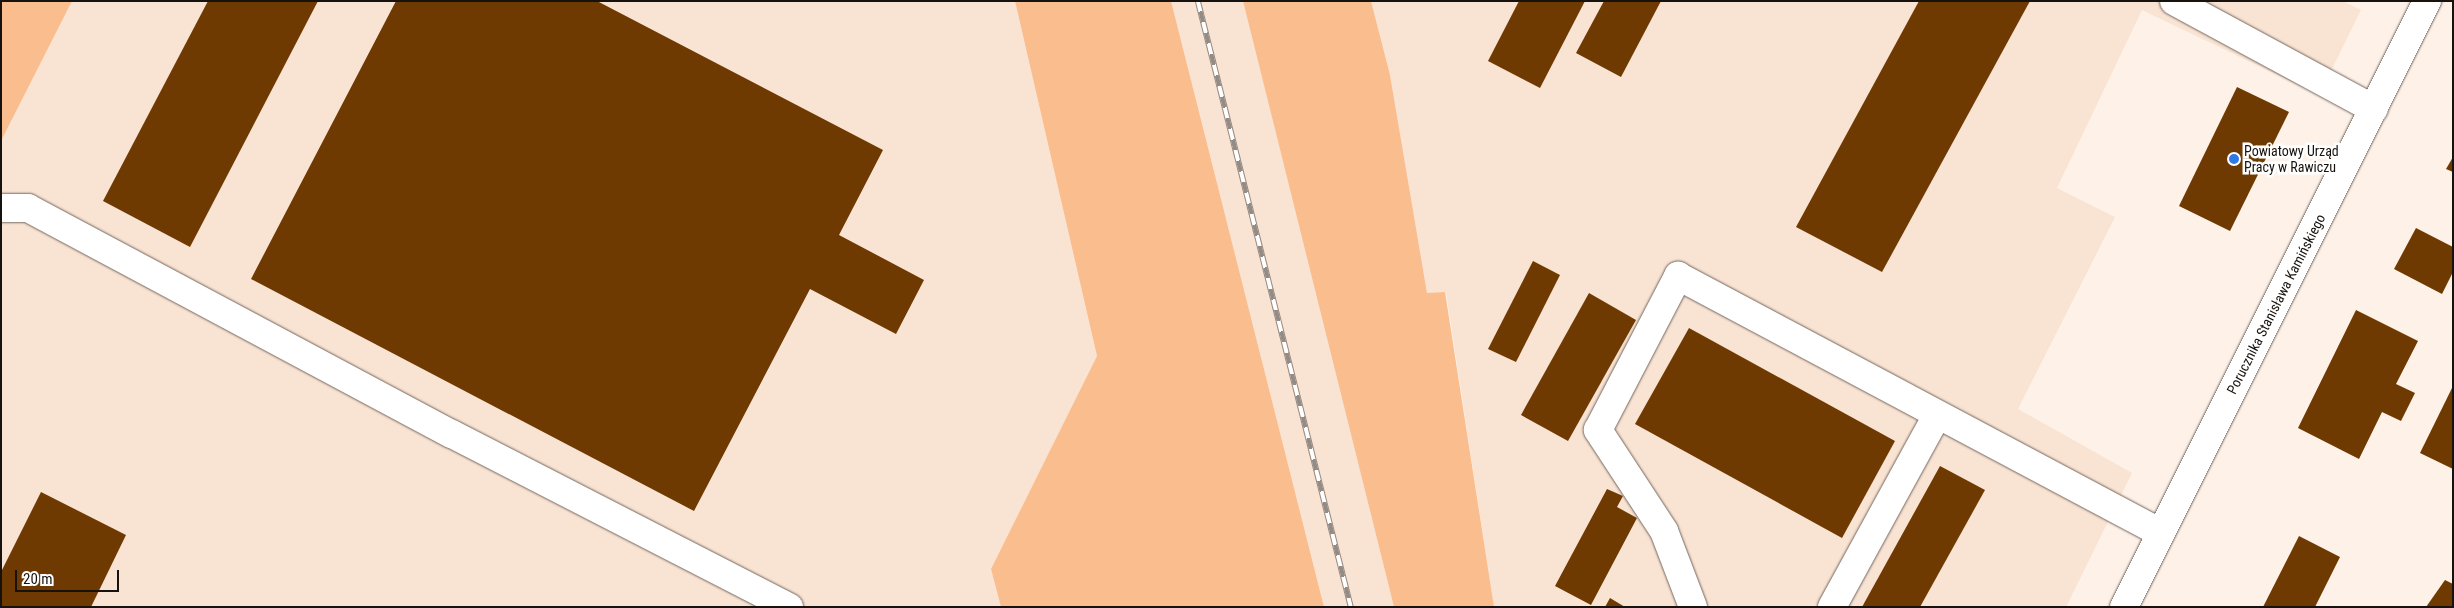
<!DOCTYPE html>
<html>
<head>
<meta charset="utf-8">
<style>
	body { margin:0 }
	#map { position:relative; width:2454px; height:608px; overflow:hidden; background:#fef1e8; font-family:"Roboto Condensed",sans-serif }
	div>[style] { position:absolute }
	.built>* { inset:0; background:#f9e3d3 }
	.green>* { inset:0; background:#f9bd8e }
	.building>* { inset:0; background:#6f3a02 }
	.roads { filter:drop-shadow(0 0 1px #73665c) drop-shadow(0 0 1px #73665c) }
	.minor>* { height:28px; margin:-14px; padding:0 14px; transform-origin:14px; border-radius:14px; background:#fff }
	.rail>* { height:5.5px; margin-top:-2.75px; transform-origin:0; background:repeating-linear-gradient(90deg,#fff 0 11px,#948b84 0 22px); box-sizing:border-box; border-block:1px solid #948b84 }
	.dots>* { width:14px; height:14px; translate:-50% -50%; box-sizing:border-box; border:2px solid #fff; border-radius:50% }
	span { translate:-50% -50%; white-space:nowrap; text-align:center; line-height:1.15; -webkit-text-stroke:5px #fff; paint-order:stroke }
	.poi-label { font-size:14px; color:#17120e }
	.left { translate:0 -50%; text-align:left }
	.street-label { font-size:14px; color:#17120e }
	.frame { position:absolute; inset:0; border:2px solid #17120e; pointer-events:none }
	.scale { position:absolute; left:15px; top:570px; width:104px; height:22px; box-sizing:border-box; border:2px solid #17120e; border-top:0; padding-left:6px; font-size:15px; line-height:18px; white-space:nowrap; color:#17120e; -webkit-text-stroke:4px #fff; paint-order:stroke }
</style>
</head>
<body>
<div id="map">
	<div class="built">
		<div style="clip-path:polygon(72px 1px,1015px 1px,1097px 356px,991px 569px,1001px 607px,1px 607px,1px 141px)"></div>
		<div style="clip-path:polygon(1171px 1px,1243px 1px,1394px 607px,1324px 607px)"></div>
		<div style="clip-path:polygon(1371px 1px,2343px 1px,2361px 10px,2319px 95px,2142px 10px,2057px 188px,2115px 217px,2018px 409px,2132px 473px,2066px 607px,1494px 607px,1446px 292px,1427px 293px,1390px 75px)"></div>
	</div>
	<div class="green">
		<div style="clip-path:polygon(1px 1px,72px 1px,1px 141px)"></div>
		<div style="clip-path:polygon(1015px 1px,1171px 1px,1324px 607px,1001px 607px,991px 569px,1097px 356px)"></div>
		<div style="clip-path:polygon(1243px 1px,1371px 1px,1390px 75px,1427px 293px,1445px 292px,1494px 607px,1394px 607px)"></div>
	</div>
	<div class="building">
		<div style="clip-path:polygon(208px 1px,318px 1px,190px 247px,103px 201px)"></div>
		<div style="clip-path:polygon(396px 1px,597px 1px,883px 150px,839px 235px,924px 280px,896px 334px,810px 289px,694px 511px,251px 279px)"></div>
		<div style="clip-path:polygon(1519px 1px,1585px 1px,1540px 88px,1488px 61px)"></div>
		<div style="clip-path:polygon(1604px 1px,1661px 1px,1621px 77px,1576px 53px)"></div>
		<div style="clip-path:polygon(1919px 1px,2030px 1px,1882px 272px,1796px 227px)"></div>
		<div style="clip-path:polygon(2237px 87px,2289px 112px,2230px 231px,2179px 206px)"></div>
		<div style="clip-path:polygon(2453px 157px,2453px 172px,2446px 169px)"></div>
		<div style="clip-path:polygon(2416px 228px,2453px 247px,2453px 272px,2442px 294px,2394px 269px)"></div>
		<div style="clip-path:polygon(1533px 261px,1560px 275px,1516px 362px,1488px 349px)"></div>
		<div style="clip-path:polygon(1589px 293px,1636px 320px,1568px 441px,1521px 415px)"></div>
		<div style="clip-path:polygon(2356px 310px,2418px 341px,2396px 384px,2415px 393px,2401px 421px,2382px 412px,2359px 459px,2298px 428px)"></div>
		<div style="clip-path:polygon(1689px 328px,1895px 441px,1842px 538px,1635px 424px)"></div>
		<div style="clip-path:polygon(2453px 386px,2453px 469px,2420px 453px)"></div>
		<div style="clip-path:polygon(1940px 466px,1985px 490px,1920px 607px,1862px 607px)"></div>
		<div style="clip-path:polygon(1607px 489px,1623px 496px,1617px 507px,1637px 518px,1591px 605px,1555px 586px)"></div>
		<div style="clip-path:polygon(41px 492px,126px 535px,91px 607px,1px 607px,1px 572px)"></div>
		<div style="clip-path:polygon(2299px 536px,2340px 557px,2315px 607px,2263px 607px)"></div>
		<div style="clip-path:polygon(2445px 580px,2453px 584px,2453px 607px,2426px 607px)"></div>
		<div style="clip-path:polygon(1610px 598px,1625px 607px,1605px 607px)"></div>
	</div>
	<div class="roads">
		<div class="minor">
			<div style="left:2174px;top:1px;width:227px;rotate:28.4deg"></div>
			<div style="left:1px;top:208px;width:27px"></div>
			<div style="left:28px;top:208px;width:480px;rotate:28.1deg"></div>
			<div style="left:452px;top:434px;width:379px;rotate:27.2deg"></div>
			<div style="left:1693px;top:607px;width:81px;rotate:-110.9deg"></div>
			<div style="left:1664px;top:531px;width:121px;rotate:-123.2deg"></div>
			<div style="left:1598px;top:430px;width:174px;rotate:-62.5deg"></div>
			<div style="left:1678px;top:276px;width:547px;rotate:28.02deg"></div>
			<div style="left:1832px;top:607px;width:219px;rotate:-61.3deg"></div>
			<div style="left:2124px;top:607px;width:678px;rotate:-63.43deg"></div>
		</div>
	</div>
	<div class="rail">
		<div style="left:1198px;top:1px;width:625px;rotate:75.83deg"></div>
	</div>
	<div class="dots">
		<div style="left:2234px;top:159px;background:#2e79e5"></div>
	</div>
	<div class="poi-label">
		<span class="left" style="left:2244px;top:159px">Powiatowy Urząd<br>Pracy w Rawiczu</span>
	</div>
	<div class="street-label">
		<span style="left:2276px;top:304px;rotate:-63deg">Porucznika Stanisława Kamińskiego</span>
	</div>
	<div class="frame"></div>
	<div class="scale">20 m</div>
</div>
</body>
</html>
